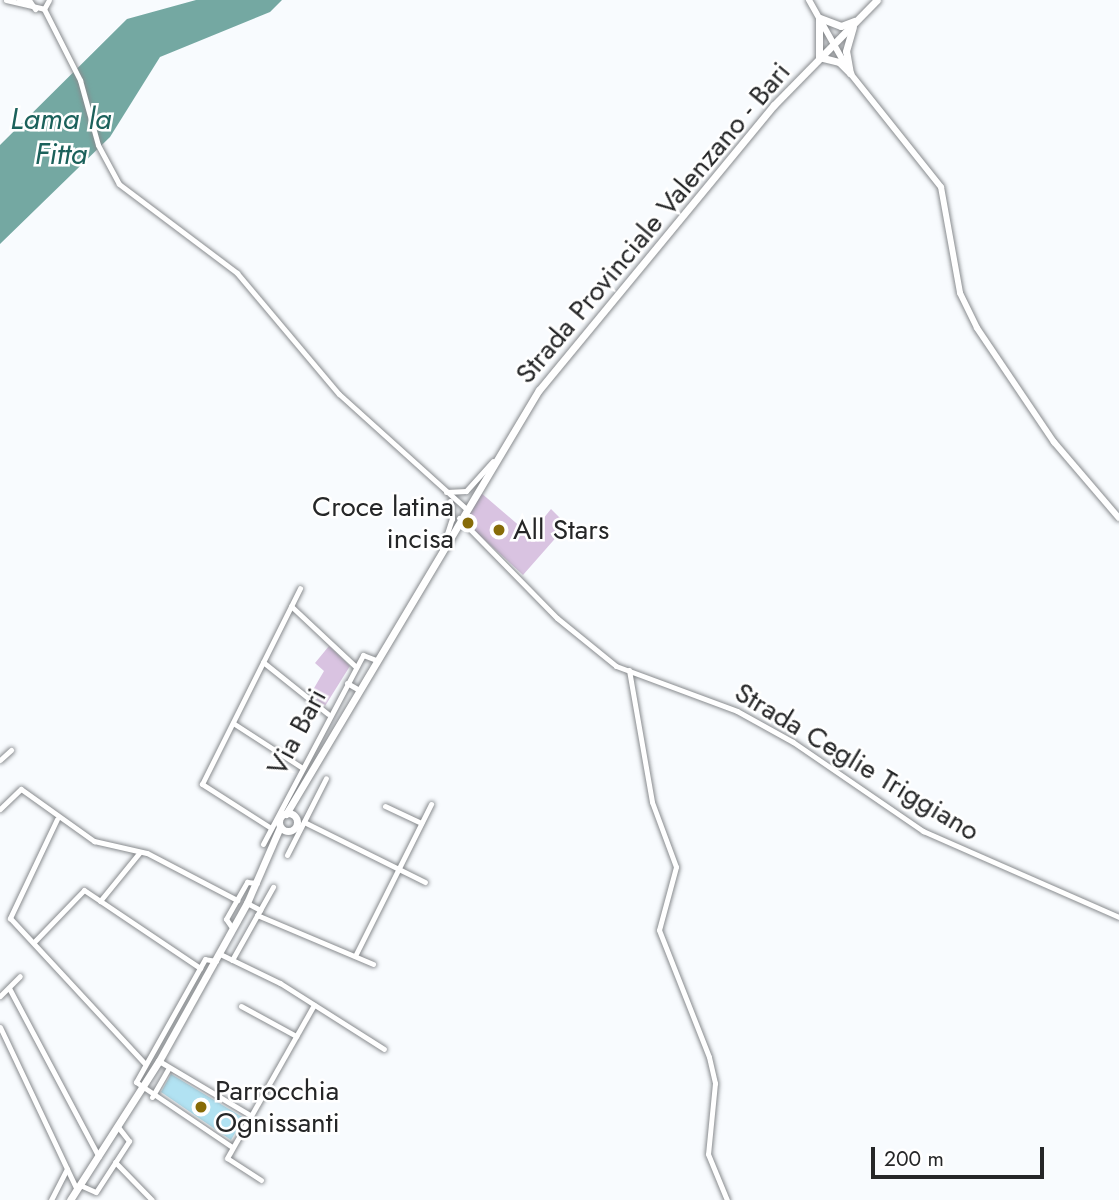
<!DOCTYPE html>
<html>
<head>
<meta charset="utf-8">
<style>
	body { margin:0 }
	#map { position:relative; width:1119px; height:1200px; overflow:hidden; background:#f8fbfe; font-family:Jost,sans-serif }
	div>[style] { position:absolute }
	.green>* { inset:0; background:#d9c3e1 }
	.water>* { inset:0; background:#74a8a2 }
	.building>* { inset:0; background:#b1e2f2 }
	.roads { filter:drop-shadow(0 0 2px #888b8e) drop-shadow(0 0 2px #888b8e) }
	.minor>* { height:5px; margin:-2.5px; padding:0 2.5px; transform-origin:2.5px; border-radius:2.5px; background:#fff }
	.tertiary>* { height:6px; margin:-3px; padding:0 3px; transform-origin:3px; border-radius:3px; background:#fff }
	.secondary>* { height:7px; margin:-3.5px; padding:0 3.5px; transform-origin:3.5px; border-radius:3.5px; background:#fff }
	.secondary>.ring { margin:-3.5px; padding:0; box-sizing:content-box; background:none; border:7px solid #fff; border-radius:50% }
	.dots>* { width:19px; height:19px; translate:-50% -50%; box-sizing:border-box; border:4px solid #fff; border-radius:50% }
	span { translate:-50% -50%; white-space:nowrap; text-align:center; line-height:1.15; -webkit-text-stroke:5px #fff; paint-order:stroke }
	.street-label { font-size:28px; color:#252627 }
	.poi-label { font-size:28px; color:#252627 }
	.right { translate:-100% -50%; text-align:right }
	.left { translate:0 -50%; text-align:left }
	.water-label { font-size:30px; color:#1b615b; font-style:italic }
	.scale { position:absolute; left:871px; top:1147px; width:173px; height:32px; box-sizing:border-box; border:4px solid #252627; border-top:0; padding-left:9px; font-size:21px; line-height:24px; white-space:nowrap; color:#252627; -webkit-text-stroke:5px #fff; paint-order:stroke }
</style>
</head>
<body>
<div id="map">
	<div class="green">
		<div style="clip-path:polygon(480px 492px,530px 535px,551px 509px,567px 525px,523px 575px,464px 521px)"></div>
		<div style="clip-path:polygon(329px 646px,350px 666px,325px 706px,310px 695px,324px 671px,315px 663px)"></div>
	</div>
	<div class="water">
		<div style="clip-path:polygon(196px 0,282px 0,270px 12px,160px 57px,110px 137px,0 244px,0 145px,127px 19px)"></div>
	</div>
	<div class="building">
		<div style="clip-path:polygon(171px 1074px,244px 1118px,231px 1140px,161px 1092px)"></div>
	</div>
	<div class="roads">
		<div class="minor">
			<div style="left:6px;top:0;width:39px;rotate:13deg"></div>
			<div style="left:19px;top:0;width:9px"></div>
			<div style="left:29px;top:0;width:11px;rotate:56deg"></div>
			<div style="left:44px;top:9px;width:80px;rotate:63.1deg"></div>
			<div style="left:80px;top:80px;width:67px;rotate:74.5deg"></div>
			<div style="left:98px;top:145px;width:44px;rotate:61.7deg"></div>
			<div style="left:119px;top:184px;width:148px;rotate:37deg"></div>
			<div style="left:237px;top:273px;width:158px;rotate:49.9deg"></div>
			<div style="left:339px;top:394px;width:170px;rotate:42.1deg"></div>
			<div style="left:44px;top:9px;width:10px;rotate:-61deg"></div>
			<div style="left:446px;top:492px;width:20px;rotate:-3deg"></div>
			<div style="left:466px;top:491px;width:40px;rotate:-48deg"></div>
			<div style="left:459px;top:518px;width:140px;rotate:45.6deg"></div>
			<div style="left:557px;top:618px;width:76px;rotate:39.1deg"></div>
			<div style="left:616px;top:666px;width:129px;rotate:20.4deg"></div>
			<div style="left:737px;top:711px;width:64px;rotate:29deg"></div>
			<div style="left:793px;top:742px;width:158px;rotate:34.4deg"></div>
			<div style="left:923px;top:831px;width:214px;rotate:23.7deg"></div>
			<div style="left:442px;top:549px;width:32px;rotate:-72deg"></div>
			<div style="left:452px;top:519px;width:18px;rotate:-96deg"></div>
			<div style="left:291px;top:606px;width:89px;rotate:43.2deg"></div>
			<div style="left:263px;top:662px;width:83px;rotate:38.7deg"></div>
			<div style="left:629px;top:670px;width:134px;rotate:80.1deg"></div>
			<div style="left:652px;top:802px;width:69px;rotate:69.7deg"></div>
			<div style="left:676px;top:867px;width:65px;rotate:105.1deg"></div>
			<div style="left:659px;top:930px;width:136px;rotate:68.5deg"></div>
			<div style="left:709px;top:1057px;width:27px;rotate:77deg"></div>
			<div style="left:715px;top:1083px;width:71px;rotate:95.6deg"></div>
			<div style="left:708px;top:1154px;width:50px;rotate:67.6deg"></div>
			<div style="left:347px;top:683px;width:14px;rotate:30deg"></div>
			<div style="left:233px;top:723px;width:81px;rotate:32.9deg"></div>
			<div style="left:0;top:760px;width:15px;rotate:-42deg"></div>
			<div style="left:385px;top:806px;width:40px;rotate:25deg"></div>
			<div style="left:0;top:809px;width:29px;rotate:-44deg"></div>
			<div style="left:21px;top:789px;width:90px;rotate:35.5deg"></div>
			<div style="left:94px;top:841px;width:54px;rotate:12.8deg"></div>
			<div style="left:147px;top:853px;width:102px;rotate:27.6deg"></div>
			<div style="left:57px;top:819px;width:110px;rotate:115.4deg"></div>
			<div style="left:10px;top:918px;width:199px;rotate:47.2deg"></div>
			<div style="left:304px;top:822px;width:135px;rotate:26.4deg"></div>
			<div style="left:271px;top:828px;width:82px;rotate:-147.5deg"></div>
			<div style="left:202px;top:784px;width:219px;rotate:-63.4deg"></div>
			<div style="left:263px;top:844px;width:214px;rotate:-62.1deg"></div>
			<div style="left:363px;top:655px;width:14px;rotate:21deg"></div>
			<div style="left:287px;top:855px;width:86px;rotate:-63.1deg"></div>
			<div style="left:100px;top:901px;width:63px;rotate:-50.8deg"></div>
			<div style="left:247px;top:903px;width:15px;rotate:28deg"></div>
			<div style="left:257px;top:915px;width:126px;rotate:22.9deg"></div>
			<div style="left:233px;top:929px;width:12px;rotate:-125deg"></div>
			<div style="left:226px;top:919px;width:43px;rotate:-60.4deg"></div>
			<div style="left:247px;top:882px;width:10px;rotate:6deg"></div>
			<div style="left:34px;top:942px;width:72px;rotate:-46.1deg"></div>
			<div style="left:84px;top:890px;width:140px;rotate:33.9deg"></div>
			<div style="left:220px;top:954px;width:67px;rotate:25.8deg"></div>
			<div style="left:280px;top:983px;width:123px;rotate:32.4deg"></div>
			<div style="left:355px;top:956px;width:170px;rotate:-63.4deg"></div>
			<div style="left:232px;top:960px;width:84px;rotate:-60.7deg"></div>
			<div style="left:216px;top:961px;width:11px;rotate:-170deg"></div>
			<div style="left:205px;top:959px;width:141px;rotate:119.3deg"></div>
			<div style="left:136px;top:1082px;width:116px;rotate:34.1deg"></div>
			<div style="left:9px;top:988px;width:191px;rotate:62deg"></div>
			<div style="left:0;top:996px;width:28px;rotate:-45deg"></div>
			<div style="left:241px;top:1006px;width:63px;rotate:28.6deg"></div>
			<div style="left:0;top:1027px;width:180px;rotate:64.7deg"></div>
			<div style="left:159px;top:1061px;width:106px;rotate:30.7deg"></div>
			<div style="left:152px;top:1097px;width:34px;rotate:-60deg"></div>
			<div style="left:115px;top:1162px;width:53px;rotate:45.8deg"></div>
			<div style="left:261px;top:1180px;width:40px;rotate:-147.1deg"></div>
			<div style="left:227px;top:1158px;width:176px;rotate:-60.4deg"></div>
			<div style="left:80px;top:1185px;width:17px;rotate:24deg"></div>
			<div style="left:96px;top:1192px;width:61px;rotate:-57.1deg"></div>
			<div style="left:129px;top:1141px;width:16px;rotate:-128deg"></div>
			<div style="left:51px;top:1200px;width:35px;rotate:-63deg"></div>
		</div>
		<div class="tertiary">
			<div style="left:809px;top:0;width:84px;rotate:60.7deg"></div>
			<div style="left:850px;top:73px;width:146px;rotate:51.4deg"></div>
			<div style="left:941px;top:187px;width:108px;rotate:79.8deg"></div>
			<div style="left:960px;top:293px;width:39px;rotate:64deg"></div>
			<div style="left:977px;top:328px;width:138px;rotate:56deg"></div>
			<div style="left:1054px;top:442px;width:100px;rotate:49.5deg"></div>
		</div>
		<div class="secondary">
			<div style="left:819px;top:18px;width:39px;rotate:90deg"></div>
			<div style="left:819px;top:57px;width:21px;rotate:14deg"></div>
			<div style="left:839px;top:62px;width:16px;rotate:45deg"></div>
			<div style="left:820px;top:18px;width:22px;rotate:21deg"></div>
			<div style="left:841px;top:26px;width:14px;rotate:-21deg"></div>
			<div style="left:850px;top:73px;width:22px;rotate:-100deg"></div>
			<div style="left:846px;top:51px;width:25px;rotate:-74deg"></div>
			<div class="ring" style="left:279px;top:813px;width:11px;height:11px"></div>
			<div style="left:286px;top:814px;width:494px;rotate:-59.2deg"></div>
			<div style="left:539px;top:390px;width:369px;rotate:-50.5deg"></div>
			<div style="left:774px;top:105px;width:147px;rotate:-45.6deg"></div>
			<div style="left:70px;top:1200px;width:165px;rotate:-57.4deg"></div>
			<div style="left:159px;top:1061px;width:181px;rotate:-60.9deg"></div>
			<div style="left:247px;top:903px;width:83px;rotate:-66.5deg"></div>
		</div>
	</div>
	<div class="dots">
		<div style="left:468px;top:523px;background:#876b08"></div>
		<div style="left:499px;top:530px;background:#876b08"></div>
		<div style="left:201px;top:1107px;background:#876b08"></div>
	</div>
	<div class="street-label">
		<span style="left:653px;top:223px;rotate:-50deg">Strada Provinciale Valenzano - Bari</span>
		<span style="left:297px;top:732px;rotate:-62deg">Via Bari</span>
		<span style="left:857px;top:762px;rotate:31deg">Strada Ceglie Triggiano</span>
	</div>
	<div class="poi-label">
		<span class="right" style="left:454px;top:523px">Croce latina<br>incisa</span>
		<span class="left" style="left:513px;top:530px">All Stars</span>
		<span class="left" style="left:215px;top:1107px">Parrocchia<br>Ognissanti</span>
	</div>
	<div class="water-label">
		<span style="left:61px;top:136px">Lama la<br>Fitta</span>
	</div>
	<div class="scale">200 m</div>
</div>
</body>
</html>
